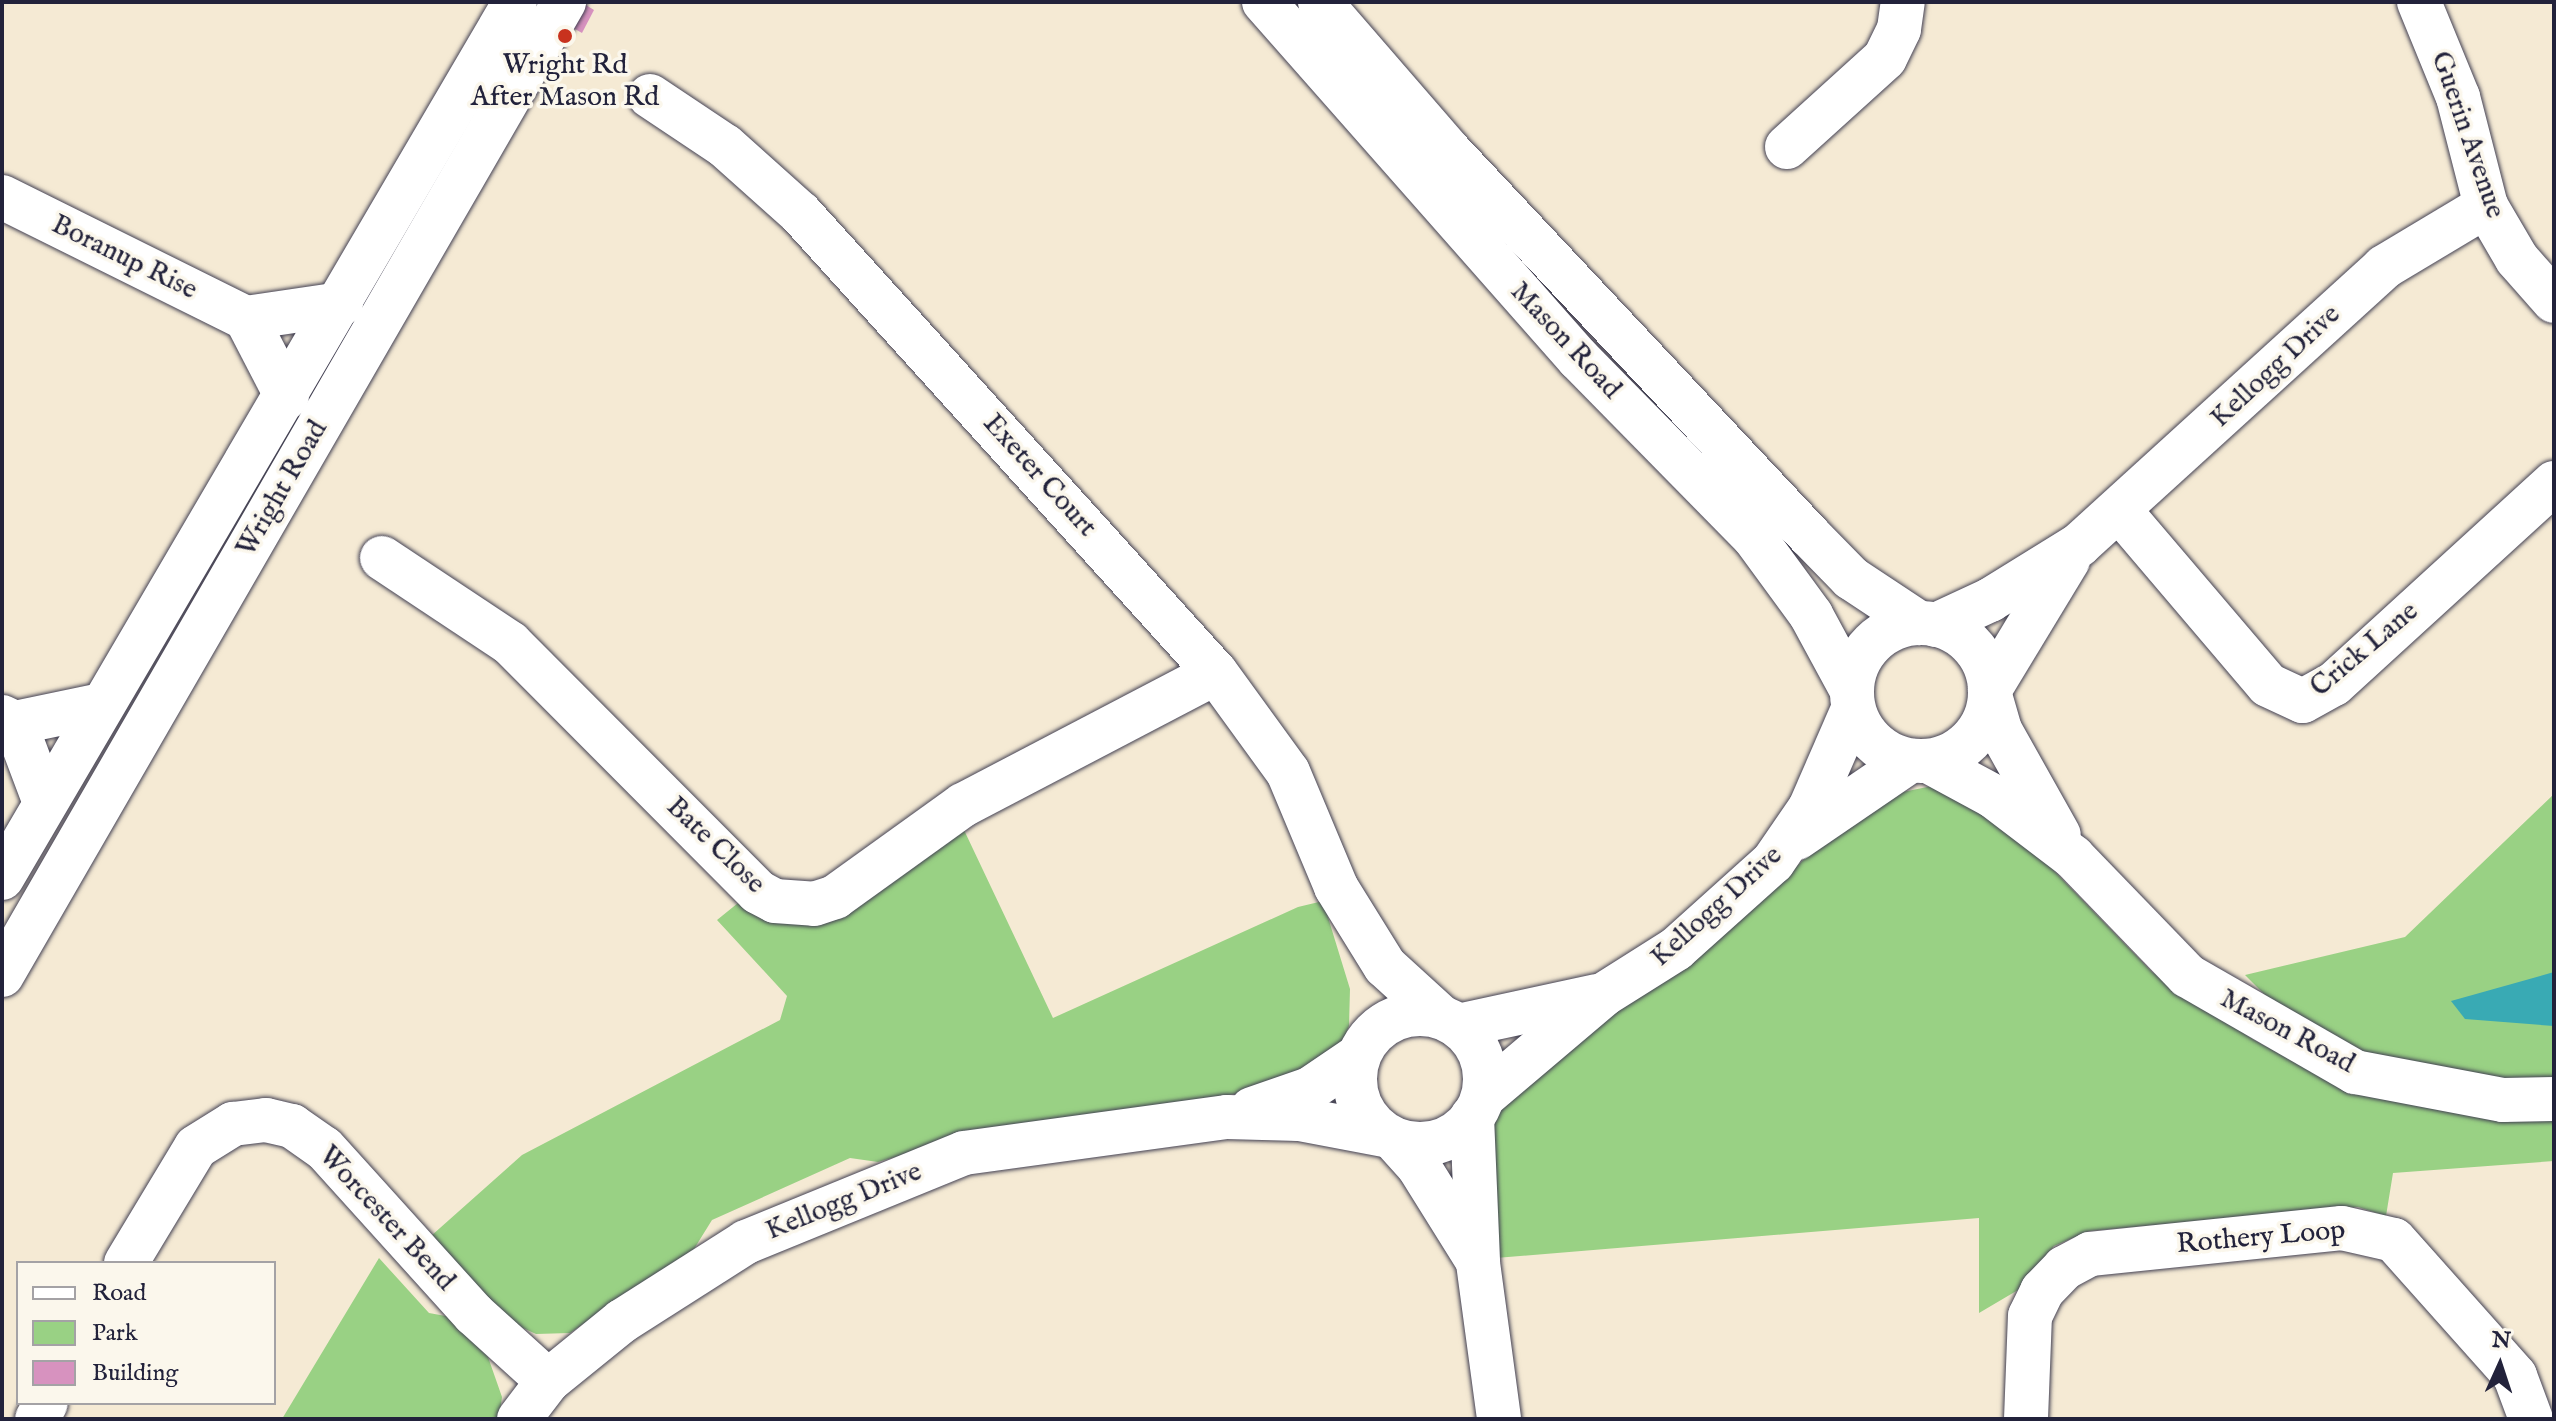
<!DOCTYPE html>
<html>
<head>
<meta charset="utf-8">
<style>
	body { margin:0 }
	#map { position:relative; width:2556px; height:1421px; overflow:hidden; background:#f5ead4; font-family:"IM FELL English",serif }
	div>[style] { position:absolute }
	.green>* { inset:0; background:#99d184 }
	.water>* { inset:0; background:#39aab4 }
	.building>* { inset:0; background:#d792bf }
	.roads { filter:drop-shadow(0 0 2px #424052) drop-shadow(0 0 2px #424052) }
	.street>* { height:44px; margin:-22px; padding:0 22px; transform-origin:22px; border-radius:22px; background:#fff }
	.street>.ring { margin:-22px; padding:0; box-sizing:content-box; background:none; border:44px solid #fff; border-radius:50% }
	.secondary>* { height:44px; margin:-22px; padding:0 22px; transform-origin:22px; border-radius:22px; background:#fff }
	.secondary>.ring { margin:-22px; padding:0; box-sizing:content-box; background:none; border:44px solid #fff; border-radius:50% }
	.dots>* { width:22px; height:22px; translate:-50% -50%; box-sizing:border-box; border:4px solid #fbf7ec; border-radius:50% }
	span { translate:-50% -50%; white-space:nowrap; text-align:center; line-height:1.15; -webkit-text-stroke:7px #fbf7ec; paint-order:stroke }
	.poi-label { font-size:28px; color:#22223b }
	.street-label { font-size:28px; color:#22223b }
	.frame { position:absolute; inset:0; border:4px solid #22223b; pointer-events:none }
	.legend { position:absolute; left:16px; top:1261px; width:260px; height:144px; box-sizing:border-box; background:#fbf7ec; border:2px solid #a4a2a5; margin:0; padding:10px 14px; list-style:none; font-size:24px; color:#22223b }
	.legend li { display:flex; align-items:center; gap:16px; height:40px }
	.legend b { width:40px; border:2px solid #a4a2a5 }
	.north { position:absolute; left:2460px; top:1325px; width:80px; height:80px; -webkit-text-stroke:6px #fbf7ec; paint-order:stroke; rotate:3deg; font-size:22px; font-weight:700; line-height:32px; text-align:center; color:#22223b }
	.north::after { content:''; display:block; margin:auto; width:28px; height:36px; background:#22223b; clip-path:polygon(50% 0,100% 100%,50% 72%,0 100%) }
</style>
</head>
<body>
<div id="map">
	<div class="green">
		<div style="clip-path:polygon(1937px 785px,2033px 849px,2152px 972px,2254px 1040px,2295px 1062px,2533px 1121px,2554px 1121px,2554px 1161px,2393px 1173px,2386px 1216px,2358px 1207px,2089px 1231px,2054px 1246px,2018px 1290px,1979px 1313px,1979px 1218px,1496px 1258px,1493px 1120px,1502px 1100px,1567px 1043px,1683px 970px,1821px 844px,1893px 794px)"></div>
		<div style="clip-path:polygon(2554px 794px,2554px 1091px,2381px 1061px,2279px 1009px,2245px 975px,2405px 937px)"></div>
		<div style="clip-path:polygon(964px 830px,1053px 1018px,1298px 907px,1323px 901px,1350px 989px,1349px 1026px,1341px 1047px,1329px 1062px,1248px 1092px,985px 1131px,878px 1162px,850px 1158px,712px 1220px,694px 1249px,570px 1333px,536px 1334px,510px 1322px,431px 1236px,522px 1155px,780px 1020px,787px 996px,717px 920px,738px 903px,777px 923px)"></div>
		<div style="clip-path:polygon(379px 1258px,429px 1313px,451px 1317px,488px 1357px,502px 1397px,499px 1419px,282px 1419px)"></div>
	</div>
	<div class="water">
		<div style="clip-path:polygon(2554px 972px,2554px 1026px,2465px 1019px,2451px 1001px)"></div>
	</div>
	<div class="building">
		<div style="clip-path:polygon(581px 2px,594px 10px,582px 33px,568px 25px)"></div>
	</div>
	<div class="roads">
		<div class="street">
			<div style="left:2419px;top:2px;width:103px;rotate:67.7deg"></div>
			<div style="left:2458px;top:97px;width:113px;rotate:75.6deg"></div>
			<div style="left:2486px;top:206px;width:61px;rotate:59.7deg"></div>
			<div style="left:2517px;top:259px;width:56px;rotate:48.6deg"></div>
			<div style="left:650px;top:96px;width:90px;rotate:33.7deg"></div>
			<div style="left:725px;top:146px;width:101px;rotate:41.8deg"></div>
			<div style="left:800px;top:213px;width:620px;rotate:47.88deg"></div>
			<div style="left:1216px;top:673px;width:122px;rotate:54deg"></div>
			<div style="left:1288px;top:772px;width:125px;rotate:67.3deg"></div>
			<div style="left:1336px;top:887px;width:93px;rotate:58.2deg"></div>
			<div style="left:1385px;top:966px;width:76px;rotate:42.3deg"></div>
			<div style="left:1787px;top:147px;width:132px;rotate:-42.2deg"></div>
			<div style="left:1885px;top:58px;width:32px;rotate:-64deg"></div>
			<div style="left:1899px;top:29px;width:27px;rotate:-82deg"></div>
			<div style="left:2px;top:197px;width:272px;rotate:26.4deg"></div>
			<div style="left:246px;top:318px;width:96px;rotate:-8.4deg"></div>
			<div style="left:246px;top:318px;width:89px;rotate:62.6deg"></div>
			<div style="left:2120px;top:511px;width:228px;rotate:49.6deg"></div>
			<div style="left:2268px;top:685px;width:38px;rotate:25deg"></div>
			<div style="left:2303px;top:701px;width:35px;rotate:-29deg"></div>
			<div style="left:2334px;top:684px;width:298px;rotate:-42.4deg"></div>
			<div style="left:382px;top:558px;width:154px;rotate:33.6deg"></div>
			<div style="left:510px;top:643px;width:351px;rotate:45.1deg"></div>
			<div style="left:758px;top:892px;width:19px;rotate:28deg"></div>
			<div style="left:775px;top:901px;width:39px;rotate:4deg"></div>
			<div style="left:814px;top:904px;width:22px;rotate:-18deg"></div>
			<div style="left:835px;top:897px;width:158px;rotate:-35.7deg"></div>
			<div style="left:963px;top:805px;width:285px;rotate:-27.6deg"></div>
			<div style="left:1936px;top:625px;width:60px;rotate:-24.8deg"></div>
			<div style="left:1990px;top:600px;width:105px;rotate:-31.7deg"></div>
			<div style="left:2079px;top:545px;width:413px;rotate:-42.3deg"></div>
			<div style="left:2384px;top:267px;width:119px;rotate:-30.9deg"></div>
			<div style="left:1990px;top:689px;width:151px;rotate:-58.8deg"></div>
			<div style="left:2px;top:717px;width:14px;rotate:25deg"></div>
			<div style="left:15px;top:723px;width:88px;rotate:-11.8deg"></div>
			<div style="left:15px;top:723px;width:85px;rotate:69.4deg"></div>
			<div style="left:1797px;top:838px;width:137px;rotate:-34.3deg"></div>
			<div class="ring" style="left:1355px;top:1014px;width:86px;height:86px"></div>
			<div style="left:1458px;top:1026px;width:142px;rotate:-12.2deg"></div>
			<div style="left:1484px;top:1096px;width:156px;rotate:-40.3deg"></div>
			<div style="left:1603px;top:995px;width:86px;rotate:-32.2deg"></div>
			<div style="left:1676px;top:949px;width:130px;rotate:-41.9deg"></div>
			<div style="left:1773px;top:862px;width:65px;rotate:-55.6deg"></div>
			<div style="left:1810px;top:808px;width:108px;rotate:-66.5deg"></div>
			<div style="left:1252px;top:1109px;width:61px;rotate:-19deg"></div>
			<div style="left:1310px;top:1089px;width:57px;rotate:-34.2deg"></div>
			<div style="left:1472px;top:1117px;width:146px;rotate:87.6deg"></div>
			<div style="left:1478px;top:1263px;width:157px;rotate:82.3deg"></div>
			<div style="left:1394px;top:1139px;width:38px;rotate:48deg"></div>
			<div style="left:1419px;top:1167px;width:106px;rotate:58.1deg"></div>
			<div style="left:126px;top:1263px;width:135px;rotate:-58.9deg"></div>
			<div style="left:196px;top:1147px;width:44px;rotate:-31.9deg"></div>
			<div style="left:233px;top:1124px;width:33px;rotate:-7deg"></div>
			<div style="left:266px;top:1120px;width:27px;rotate:13deg"></div>
			<div style="left:292px;top:1126px;width:39px;rotate:35deg"></div>
			<div style="left:324px;top:1148px;width:224px;rotate:47.9deg"></div>
			<div style="left:474px;top:1314px;width:100px;rotate:42.2deg"></div>
			<div style="left:37px;top:1419px;width:18px;rotate:-61deg"></div>
			<div style="left:519px;top:1419px;width:48px;rotate:-52.7deg"></div>
			<div style="left:548px;top:1381px;width:95px;rotate:-39deg"></div>
			<div style="left:622px;top:1321px;width:147px;rotate:-32.5deg"></div>
			<div style="left:746px;top:1242px;width:235px;rotate:-22.2deg"></div>
			<div style="left:964px;top:1153px;width:265px;rotate:-7.8deg"></div>
			<div style="left:1227px;top:1117px;width:72px;rotate:1.6deg"></div>
			<div style="left:1299px;top:1119px;width:86px;rotate:10.7deg"></div>
			<div style="left:2026px;top:1419px;width:103px;rotate:-87.8deg"></div>
			<div style="left:2030px;top:1316px;width:28px;rotate:-64deg"></div>
			<div style="left:2042px;top:1291px;width:32px;rotate:-46deg"></div>
			<div style="left:2064px;top:1268px;width:30px;rotate:-28deg"></div>
			<div style="left:2090px;top:1254px;width:253px;rotate:-5.9deg"></div>
			<div style="left:2342px;top:1228px;width:53px;rotate:13deg"></div>
			<div style="left:2394px;top:1240px;width:182px;rotate:48.3deg"></div>
			<div style="left:2515px;top:1376px;width:46px;rotate:69.6deg"></div>
		</div>
		<div class="secondary">
			<div style="left:1264px;top:2px;width:476px;rotate:48.6deg"></div>
			<div style="left:1579px;top:359px;width:250px;rotate:45.5deg"></div>
			<div style="left:1754px;top:537px;width:97px;rotate:53.8deg"></div>
			<div style="left:1811px;top:615px;width:84px;rotate:61.6deg"></div>
			<div style="left:1320px;top:2px;width:198px;rotate:49.1deg"></div>
			<div style="left:1450px;top:152px;width:525px;rotate:46.85deg"></div>
			<div style="left:1809px;top:535px;width:60px;rotate:45.7deg"></div>
			<div style="left:1851px;top:578px;width:82px;rotate:33.5deg"></div>
			<div class="ring" style="left:1852px;top:623px;width:94px;height:94px"></div>
			<div style="left:1990px;top:695px;width:36px;rotate:74deg"></div>
			<div style="left:2000px;top:730px;width:120px;rotate:60.7deg"></div>
			<div style="left:1928px;top:761px;width:74px;rotate:28.3deg"></div>
			<div style="left:1993px;top:796px;width:101px;rotate:37.3deg"></div>
			<div style="left:2073px;top:857px;width:165px;rotate:46deg"></div>
			<div style="left:2188px;top:976px;width:193px;rotate:29.9deg"></div>
			<div style="left:2355px;top:1072px;width:151px;rotate:10.7deg"></div>
			<div style="left:2503px;top:1100px;width:51px;rotate:-1.1deg"></div>
			<div style="left:2px;top:878px;width:1015px;rotate:-59.65deg"></div>
			<div style="left:2px;top:975px;width:1124px;rotate:-59.99deg"></div>
		</div>
	</div>
	<div class="dots">
		<div style="left:565px;top:36px;background:#c8321e"></div>
	</div>
	<div class="poi-label">
		<span style="left:565px;top:82px">Wright Rd<br>After Mason Rd</span>
	</div>
	<div class="street-label">
		<span style="left:2467px;top:135px;rotate:71deg">Guerin Avenue</span>
		<span style="left:124px;top:258px;rotate:26deg">Boranup Rise</span>
		<span style="left:1565px;top:341px;rotate:47deg">Mason Road</span>
		<span style="left:2276px;top:367px;rotate:-43deg">Kellogg Drive</span>
		<span style="left:1039px;top:476px;rotate:48deg">Exeter Court</span>
		<span style="left:283px;top:489px;rotate:-60deg">Wright Road</span>
		<span style="left:2365px;top:650px;rotate:-40deg">Crick Lane</span>
		<span style="left:715px;top:846px;rotate:44deg">Bate Close</span>
		<span style="left:1717px;top:907px;rotate:-42deg">Kellogg Drive</span>
		<span style="left:2287px;top:1032px;rotate:28deg">Mason Road</span>
		<span style="left:844px;top:1202px;rotate:-22deg">Kellogg Drive</span>
		<span style="left:386px;top:1219px;rotate:47deg">Worcester Bend</span>
		<span style="left:2261px;top:1238px;rotate:-5deg">Rothery Loop</span>
	</div>
	<div class="frame"></div>
	<ul class="legend">
	<li><b style="height:10px;background:#fff"></b>Road</li>
	<li><b style="height:22px;background:#99d184"></b>Park</li>
	<li><b style="height:22px;background:#d792bf"></b>Building</li>
	</ul>
	<div class="north">N</div>
</div>
</body>
</html>
